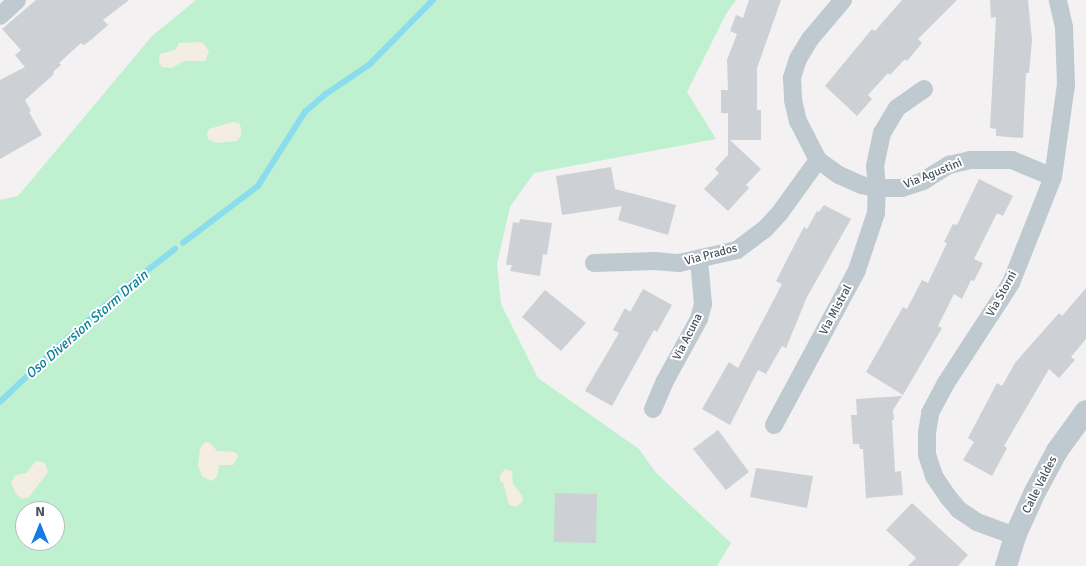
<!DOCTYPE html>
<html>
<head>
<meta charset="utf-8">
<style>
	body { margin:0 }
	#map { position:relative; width:1086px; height:566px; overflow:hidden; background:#f3f1f1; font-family:Signika,sans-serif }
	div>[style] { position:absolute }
	.green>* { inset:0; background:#bff1d0 }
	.sand>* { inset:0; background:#f4ede2 }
	.stream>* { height:5.5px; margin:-2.75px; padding:0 2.75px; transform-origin:2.75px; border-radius:2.75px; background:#8bddee }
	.building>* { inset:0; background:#cdd0d5 }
	.minor>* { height:18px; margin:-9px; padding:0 9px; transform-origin:9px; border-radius:9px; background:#bec9d0 }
	.tertiary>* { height:22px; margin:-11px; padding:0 11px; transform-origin:11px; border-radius:11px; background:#bec9d0 }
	span { translate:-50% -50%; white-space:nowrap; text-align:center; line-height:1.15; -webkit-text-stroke:4px #fff; paint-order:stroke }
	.street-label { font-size:12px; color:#48555f }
	.water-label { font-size:14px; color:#0a8098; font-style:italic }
	.north { position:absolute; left:15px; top:501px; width:50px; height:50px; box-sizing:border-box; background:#fff; border:1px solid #b6bbbf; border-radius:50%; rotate:0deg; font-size:14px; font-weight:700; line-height:20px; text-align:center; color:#48555f }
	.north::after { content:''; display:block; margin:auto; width:18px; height:22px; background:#1579e8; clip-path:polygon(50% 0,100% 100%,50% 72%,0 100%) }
</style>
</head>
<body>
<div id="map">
	<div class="green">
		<div style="clip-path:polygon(evenodd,196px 0,736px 0,726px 14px,687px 92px,716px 139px,534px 173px,510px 207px,497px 264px,501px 304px,538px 378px,639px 449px,656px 473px,731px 543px,717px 566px,0 566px,0 200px,18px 196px,152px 36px,196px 0,25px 511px,55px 511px,55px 541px,25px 541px,25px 511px)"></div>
	</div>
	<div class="sand">
		<div style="clip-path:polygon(201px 42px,205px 45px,209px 52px,205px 61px,185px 61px,171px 68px,162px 67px,159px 63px,160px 54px,175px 50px,179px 43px)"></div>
		<div style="clip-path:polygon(233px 122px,239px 123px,241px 128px,241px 135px,237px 141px,216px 143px,208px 139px,207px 133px,209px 129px)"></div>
		<div style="clip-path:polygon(205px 442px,210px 443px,217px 451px,235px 452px,238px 456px,233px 465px,219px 465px,217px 477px,211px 481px,202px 476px,198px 466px,200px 448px)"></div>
		<div style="clip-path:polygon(36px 461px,45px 463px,48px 472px,29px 497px,22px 499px,16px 494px,11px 482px,16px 475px,26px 473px)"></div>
		<div style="clip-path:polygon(505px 469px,512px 471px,513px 484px,523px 497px,522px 502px,516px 507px,509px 505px,503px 483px,500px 481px,500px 475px)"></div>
	</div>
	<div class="stream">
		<div style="left:183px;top:243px;width:94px;rotate:-37.2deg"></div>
		<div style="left:258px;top:186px;width:88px;rotate:-57.6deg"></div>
		<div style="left:305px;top:112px;width:28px;rotate:-41deg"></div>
		<div style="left:326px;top:94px;width:52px;rotate:-34deg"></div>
		<div style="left:369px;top:65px;width:91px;rotate:-45.4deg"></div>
		<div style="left:0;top:402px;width:83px;rotate:-43.5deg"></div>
		<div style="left:60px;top:345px;width:93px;rotate:-41.1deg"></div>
		<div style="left:130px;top:284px;width:57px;rotate:-37.9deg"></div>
	</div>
	<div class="building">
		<div style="clip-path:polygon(36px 0,129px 0,103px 20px,108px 25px,92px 39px,84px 45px,81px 43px,59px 63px,61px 65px,53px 72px,54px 74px,25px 100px,31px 111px,29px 112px,42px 135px,0 159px,0 80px,25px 67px,15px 55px,21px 50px,2px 29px)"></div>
		<div style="clip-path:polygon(749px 0,781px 0,757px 68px,757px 110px,761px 110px,761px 140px,730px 140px,761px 169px,746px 185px,749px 188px,728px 211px,704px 189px,719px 173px,715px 169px,728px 155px,728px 113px,721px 113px,721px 90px,728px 90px,727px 60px,737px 34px,730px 31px,736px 15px,743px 18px)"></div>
		<div style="clip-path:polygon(902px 0,957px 0,918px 39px,922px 43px,907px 61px,905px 59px,890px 75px,888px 73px,868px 95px,872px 99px,857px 116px,825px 86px,872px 29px,875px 31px)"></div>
		<div style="clip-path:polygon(990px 0,1028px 0,1032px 40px,1029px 73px,1026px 73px,1023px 138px,996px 136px,996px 129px,990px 128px,996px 17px,991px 18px)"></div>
		<div style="clip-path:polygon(611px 167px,615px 189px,676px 205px,668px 235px,618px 220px,622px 206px,562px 215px,556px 176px)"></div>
		<div style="clip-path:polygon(979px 179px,1013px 196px,1003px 216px,997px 213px,974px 259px,983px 263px,974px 281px,971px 280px,962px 299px,954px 294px,938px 326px,942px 328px,903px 395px,866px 372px,903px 307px,907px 309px,922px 280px,928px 283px,947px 243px,944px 242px,953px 224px,957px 225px)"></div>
		<div style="clip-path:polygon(824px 205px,851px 219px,807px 297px,786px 348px,782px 346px,766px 374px,758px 370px,730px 425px,702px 409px,729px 362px,738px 368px,782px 284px,776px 281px,796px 242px,804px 227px,807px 229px,817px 211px,819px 212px)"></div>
		<div style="clip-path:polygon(520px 219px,552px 223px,547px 255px,543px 254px,540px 276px,510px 271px,512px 265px,506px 265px,513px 222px,519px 223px)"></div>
		<div style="clip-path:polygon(1086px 288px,1086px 339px,1071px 357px,1075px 360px,1059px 378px,1049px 369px,1004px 446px,1007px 448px,992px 476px,963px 460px,974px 442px,968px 438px,997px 383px,1002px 386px,1015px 363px,1059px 313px,1062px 316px)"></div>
		<div style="clip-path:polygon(643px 289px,672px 305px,657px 332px,654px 330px,612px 406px,585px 391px,619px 333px,613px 330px,625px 308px,630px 312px)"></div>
		<div style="clip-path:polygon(545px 290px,586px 323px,561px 351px,522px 317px)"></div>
		<div style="clip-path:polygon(902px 396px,893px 410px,894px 420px,892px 420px,895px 472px,901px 471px,903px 495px,866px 498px,863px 449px,860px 449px,859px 444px,853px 444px,851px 415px,857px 415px,856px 399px)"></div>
		<div style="clip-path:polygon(718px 430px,749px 472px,726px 490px,693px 449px)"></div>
		<div style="clip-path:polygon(756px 468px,813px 476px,807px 508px,750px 497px)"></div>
		<div style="clip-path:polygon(555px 493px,597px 494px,596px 543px,554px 542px)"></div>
		<div style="clip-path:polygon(912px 503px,968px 555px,958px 566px,908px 566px,916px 558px,886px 530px)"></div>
	</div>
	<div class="minor">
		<div style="left:843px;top:0;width:51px;rotate:130.2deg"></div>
		<div style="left:810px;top:39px;width:23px;rotate:121deg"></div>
		<div style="left:798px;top:59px;width:20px;rotate:108deg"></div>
		<div style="left:792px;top:78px;width:22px;rotate:87deg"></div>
		<div style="left:793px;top:100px;width:22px;rotate:77deg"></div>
		<div style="left:798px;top:121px;width:44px;rotate:62.9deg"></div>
		<div style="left:818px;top:160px;width:26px;rotate:36deg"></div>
		<div style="left:839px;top:175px;width:24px;rotate:24deg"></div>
		<div style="left:861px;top:185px;width:16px;rotate:11deg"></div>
		<div style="left:877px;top:188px;width:25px"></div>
		<div style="left:902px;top:188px;width:22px;rotate:-18deg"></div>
		<div style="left:923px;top:181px;width:31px;rotate:-32deg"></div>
		<div style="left:949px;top:165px;width:22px;rotate:-13deg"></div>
		<div style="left:970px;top:160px;width:42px"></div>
		<div style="left:1012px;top:160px;width:44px;rotate:22.5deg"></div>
		<div style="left:0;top:16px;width:23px;rotate:-43deg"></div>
		<div style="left:594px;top:263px;width:61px;rotate:-1.9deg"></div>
		<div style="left:655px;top:261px;width:24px;rotate:5deg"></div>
		<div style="left:679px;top:263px;width:59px;rotate:-12.6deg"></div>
		<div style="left:737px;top:250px;width:34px;rotate:-37deg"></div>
		<div style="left:764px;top:230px;width:22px;rotate:-47deg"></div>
		<div style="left:779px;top:214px;width:67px;rotate:-54.2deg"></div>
		<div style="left:653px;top:409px;width:30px;rotate:-67deg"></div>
		<div style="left:665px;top:381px;width:71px;rotate:-61.3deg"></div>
		<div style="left:699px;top:319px;width:16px;rotate:-75deg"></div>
		<div style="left:703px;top:304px;width:44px;rotate:-95.2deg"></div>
		<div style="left:774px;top:425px;width:176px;rotate:-61.8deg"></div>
		<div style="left:857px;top:270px;width:60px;rotate:-71.6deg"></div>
		<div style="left:876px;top:213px;width:25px;rotate:-88deg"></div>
		<div style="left:877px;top:188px;width:22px;rotate:-95deg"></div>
		<div style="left:875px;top:166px;width:34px;rotate:-78deg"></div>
		<div style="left:882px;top:133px;width:29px;rotate:-59deg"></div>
		<div style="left:897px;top:108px;width:33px;rotate:-35deg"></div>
		<div style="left:1015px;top:536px;width:40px;rotate:-159.8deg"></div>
		<div style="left:977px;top:522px;width:22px;rotate:-146deg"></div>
		<div style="left:959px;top:510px;width:17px;rotate:-130deg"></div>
		<div style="left:948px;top:497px;width:25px;rotate:-124deg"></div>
		<div style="left:934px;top:476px;width:23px;rotate:-108deg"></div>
		<div style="left:927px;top:454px;width:21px;rotate:-90deg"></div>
		<div style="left:927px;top:433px;width:20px;rotate:-81deg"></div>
		<div style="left:930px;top:413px;width:34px;rotate:-62deg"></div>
		<div style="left:946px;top:383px;width:119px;rotate:-57deg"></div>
		<div style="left:1011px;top:283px;width:114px;rotate:-68.4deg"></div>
		<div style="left:1053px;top:177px;width:93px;rotate:-82deg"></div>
		<div style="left:1066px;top:85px;width:58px;rotate:-92deg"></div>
		<div style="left:1064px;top:27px;width:28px;rotate:-103deg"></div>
	</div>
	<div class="tertiary">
		<div style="left:1006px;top:566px;width:31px;rotate:-73deg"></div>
		<div style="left:1015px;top:536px;width:48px;rotate:-65.6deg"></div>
		<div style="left:1035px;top:492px;width:47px;rotate:-61.8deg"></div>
		<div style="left:1057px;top:451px;width:49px;rotate:-54.1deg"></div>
	</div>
	<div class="street-label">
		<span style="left:933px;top:174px;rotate:-22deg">Via Agustini</span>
		<span style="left:711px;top:255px;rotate:-15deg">Via Prados</span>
		<span style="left:1002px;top:294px;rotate:-61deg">Via Storni</span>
		<span style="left:836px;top:310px;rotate:-62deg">Via Mistral</span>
		<span style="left:688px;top:337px;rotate:-63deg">Via Acuna</span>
		<span style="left:1040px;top:485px;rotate:-63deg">Calle Valdes</span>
	</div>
	<div class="water-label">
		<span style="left:87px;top:325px;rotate:-41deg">Oso Diversion Storm Drain</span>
	</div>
	<div class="north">N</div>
</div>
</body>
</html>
